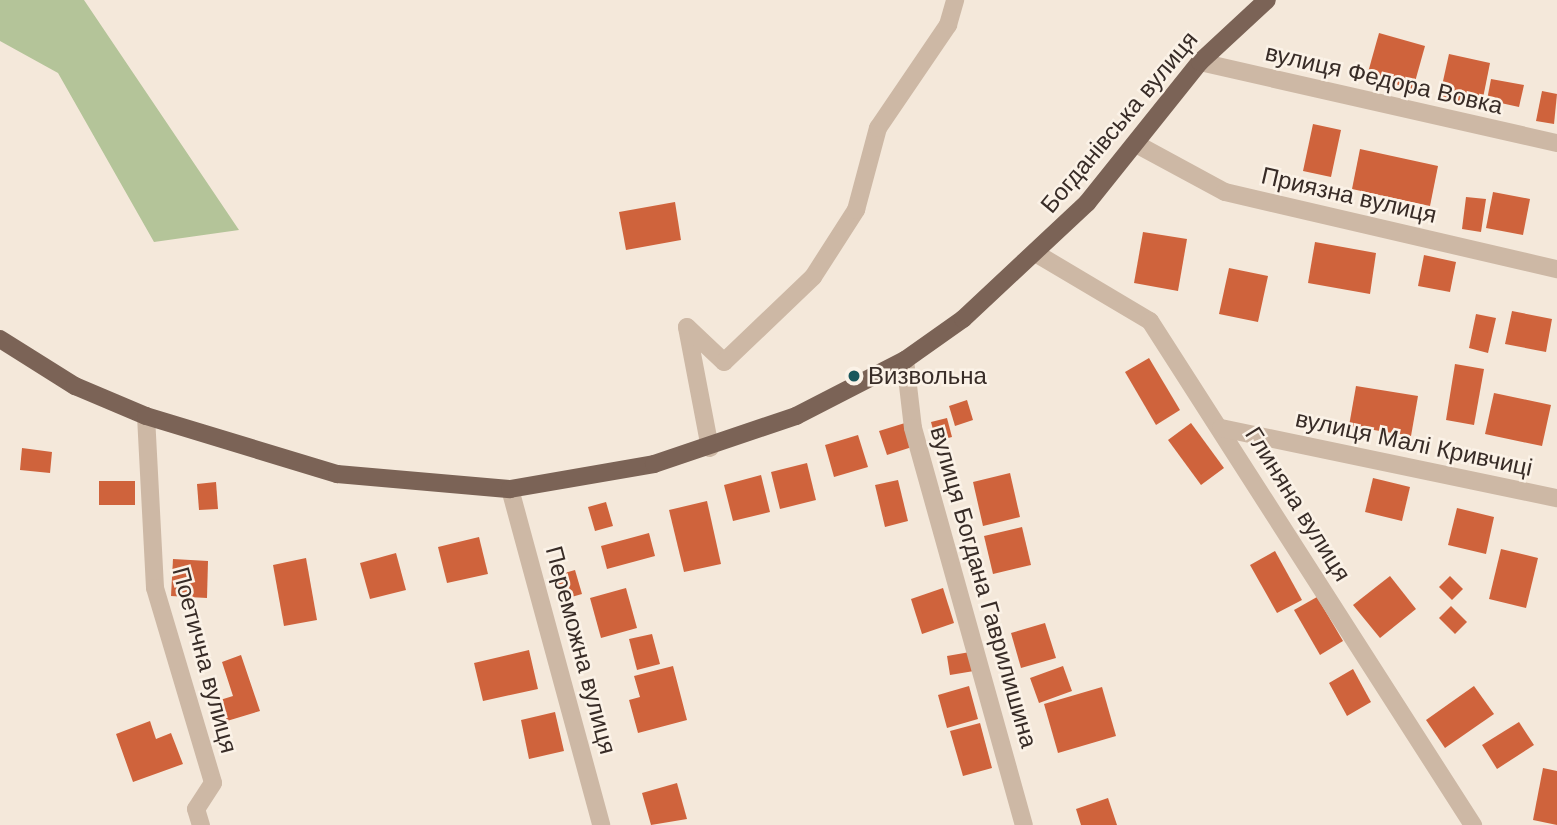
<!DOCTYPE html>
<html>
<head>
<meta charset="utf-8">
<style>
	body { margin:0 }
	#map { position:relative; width:1557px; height:825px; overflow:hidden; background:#f4e8da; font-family:Helvetica,sans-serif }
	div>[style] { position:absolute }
	.green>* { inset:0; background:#b4c499 }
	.building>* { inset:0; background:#cf633c }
	.minor>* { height:18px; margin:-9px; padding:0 9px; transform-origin:9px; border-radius:9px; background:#cdb8a5 }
	.major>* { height:18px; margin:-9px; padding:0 9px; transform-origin:9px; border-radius:9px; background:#7b6356 }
	.dots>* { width:19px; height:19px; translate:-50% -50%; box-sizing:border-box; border:4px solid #fbf2e7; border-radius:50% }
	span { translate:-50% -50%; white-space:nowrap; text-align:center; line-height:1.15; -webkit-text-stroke:5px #fbf2e7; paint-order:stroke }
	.street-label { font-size:24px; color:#382c27 }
	.poi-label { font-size:24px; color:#382c27 }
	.left { translate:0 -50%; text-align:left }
</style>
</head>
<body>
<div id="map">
	<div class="green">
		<div style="clip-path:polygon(0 0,84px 0,239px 230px,154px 242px,58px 73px,0 41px)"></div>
	</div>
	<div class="building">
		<div style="clip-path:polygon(1379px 33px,1425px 46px,1413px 89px,1367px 76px)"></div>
		<div style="clip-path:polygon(1449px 54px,1490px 63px,1481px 108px,1439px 99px)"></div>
		<div style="clip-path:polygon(1491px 79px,1524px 85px,1519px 107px,1487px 100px)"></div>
		<div style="clip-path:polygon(1542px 91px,1557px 94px,1554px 124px,1536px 121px)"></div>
		<div style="clip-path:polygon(1313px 124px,1341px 130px,1331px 177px,1303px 171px)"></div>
		<div style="clip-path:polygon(1360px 149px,1438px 166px,1430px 206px,1352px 189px)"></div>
		<div style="clip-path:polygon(1493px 192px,1530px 199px,1523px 235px,1486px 228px)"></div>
		<div style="clip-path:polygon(1466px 197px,1486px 199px,1481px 232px,1462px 229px)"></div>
		<div style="clip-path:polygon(675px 202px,681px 240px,626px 250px,619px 212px)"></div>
		<div style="clip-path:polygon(1143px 232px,1187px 239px,1178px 291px,1134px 283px)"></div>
		<div style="clip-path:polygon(1315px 242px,1376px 253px,1370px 294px,1308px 283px)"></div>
		<div style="clip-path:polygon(1424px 255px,1456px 262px,1450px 292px,1418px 286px)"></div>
		<div style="clip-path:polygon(1229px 268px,1268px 276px,1258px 322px,1219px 314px)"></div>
		<div style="clip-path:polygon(1512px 311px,1552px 319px,1546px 352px,1505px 344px)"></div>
		<div style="clip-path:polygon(1476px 314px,1496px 318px,1488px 353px,1469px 348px)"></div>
		<div style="clip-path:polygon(1149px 358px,1180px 410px,1156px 425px,1125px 372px)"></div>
		<div style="clip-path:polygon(1455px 364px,1484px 369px,1474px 425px,1446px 420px)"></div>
		<div style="clip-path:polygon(1356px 386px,1418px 396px,1411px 436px,1349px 426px)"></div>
		<div style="clip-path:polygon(1494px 393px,1551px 405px,1542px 446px,1485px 434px)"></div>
		<div style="clip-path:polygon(967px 400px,973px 420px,955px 426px,949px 406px)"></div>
		<div style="clip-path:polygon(947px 418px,952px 437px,936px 441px,931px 422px)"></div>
		<div style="clip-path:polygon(905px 423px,912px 447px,887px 455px,879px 431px)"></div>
		<div style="clip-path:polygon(1191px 423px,1224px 468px,1201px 485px,1168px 440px)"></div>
		<div style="clip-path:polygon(858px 435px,868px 467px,834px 477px,825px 445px)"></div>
		<div style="clip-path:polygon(22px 448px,52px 452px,50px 473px,20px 470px)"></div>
		<div style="clip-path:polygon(807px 463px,816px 500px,780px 509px,771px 472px)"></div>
		<div style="clip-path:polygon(1010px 473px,1020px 517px,983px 526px,973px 482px)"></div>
		<div style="clip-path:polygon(761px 475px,770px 512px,733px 521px,724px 485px)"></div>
		<div style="clip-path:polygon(1373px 478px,1410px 487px,1402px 521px,1365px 512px)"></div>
		<div style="clip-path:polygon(898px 480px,908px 521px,885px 527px,875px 485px)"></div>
		<div style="clip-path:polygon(99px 481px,135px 481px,135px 505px,99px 505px)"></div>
		<div style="clip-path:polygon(216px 482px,218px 509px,199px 510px,197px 484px)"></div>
		<div style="clip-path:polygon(707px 501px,721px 564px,684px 572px,669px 510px)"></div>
		<div style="clip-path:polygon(606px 502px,613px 526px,595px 531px,588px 507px)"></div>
		<div style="clip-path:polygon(1457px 508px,1494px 517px,1486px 554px,1448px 545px)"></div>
		<div style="clip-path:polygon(1022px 527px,1031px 565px,993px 574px,984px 536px)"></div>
		<div style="clip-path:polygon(649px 533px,655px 556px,607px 569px,601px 546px)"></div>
		<div style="clip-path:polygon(479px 537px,488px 574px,447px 583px,438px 547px)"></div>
		<div style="clip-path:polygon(1501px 549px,1538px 558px,1526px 608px,1489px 599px)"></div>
		<div style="clip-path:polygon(1275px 551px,1302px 600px,1277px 613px,1250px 565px)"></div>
		<div style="clip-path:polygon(396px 553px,406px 590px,370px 599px,360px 563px)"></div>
		<div style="clip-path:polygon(306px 558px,317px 620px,284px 626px,273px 565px)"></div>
		<div style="clip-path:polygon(173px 559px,208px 561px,207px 598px,171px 596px)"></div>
		<div style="clip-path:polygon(575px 570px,582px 594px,561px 600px,554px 576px)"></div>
		<div style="clip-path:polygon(1390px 576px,1416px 609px,1380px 638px,1353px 605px)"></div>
		<div style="clip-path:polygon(1450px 576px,1463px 589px,1452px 600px,1439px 587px)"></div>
		<div style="clip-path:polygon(626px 588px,637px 628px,601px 638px,590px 598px)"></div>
		<div style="clip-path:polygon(943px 588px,954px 623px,922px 634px,911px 599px)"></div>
		<div style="clip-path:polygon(1317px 597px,1343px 641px,1320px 655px,1294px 610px)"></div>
		<div style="clip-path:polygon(1451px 606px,1467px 622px,1455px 634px,1439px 618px)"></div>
		<div style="clip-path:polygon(1045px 623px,1056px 658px,1021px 668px,1011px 633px)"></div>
		<div style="clip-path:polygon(652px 634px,660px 664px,637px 670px,629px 639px)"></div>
		<div style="clip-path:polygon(529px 650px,538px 689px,483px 701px,474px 663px)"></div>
		<div style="clip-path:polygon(970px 652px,974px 671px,950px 675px,947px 656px)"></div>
		<div style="clip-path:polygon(241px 655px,260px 711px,227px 721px,220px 700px,233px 696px,222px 662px)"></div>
		<div style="clip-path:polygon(673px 666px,687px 720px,638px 733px,629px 700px,640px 697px,634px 676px)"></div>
		<div style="clip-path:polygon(1063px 666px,1072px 691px,1039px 703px,1030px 678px)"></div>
		<div style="clip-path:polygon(1353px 669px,1371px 702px,1347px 716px,1329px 683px)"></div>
		<div style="clip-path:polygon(969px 686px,978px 719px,947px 728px,938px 695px)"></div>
		<div style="clip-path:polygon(1474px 686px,1494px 714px,1445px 748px,1426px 720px)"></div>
		<div style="clip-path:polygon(1102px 687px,1116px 736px,1058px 753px,1044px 704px)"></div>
		<div style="clip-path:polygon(555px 712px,564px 751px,529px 759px,521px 720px)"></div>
		<div style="clip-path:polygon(150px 721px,156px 739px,171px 733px,183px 764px,133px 782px,116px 734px)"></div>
		<div style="clip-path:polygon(1519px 722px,1534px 745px,1497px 769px,1482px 745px)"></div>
		<div style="clip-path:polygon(980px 723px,992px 768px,963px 776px,950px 731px)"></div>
		<div style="clip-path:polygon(1543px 768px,1557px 771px,1557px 825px,1533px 820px)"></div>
		<div style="clip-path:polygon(677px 783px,687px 819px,651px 825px,642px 793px)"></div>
		<div style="clip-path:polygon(1108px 798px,1117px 825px,1081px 825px,1076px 809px)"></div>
	</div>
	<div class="minor">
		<div style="left:1200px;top:62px;width:366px;rotate:12.8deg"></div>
		<div style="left:1138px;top:145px;width:99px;rotate:28.4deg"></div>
		<div style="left:1225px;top:192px;width:341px;rotate:13.1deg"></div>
		<div style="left:1037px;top:254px;width:131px;rotate:30.7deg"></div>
		<div style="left:1150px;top:321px;width:599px;rotate:57.35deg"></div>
		<div style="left:905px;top:360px;width:68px;rotate:83.3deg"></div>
		<div style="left:913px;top:428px;width:412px;rotate:74.4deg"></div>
		<div style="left:146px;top:416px;width:172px;rotate:87deg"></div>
		<div style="left:155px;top:588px;width:203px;rotate:73.4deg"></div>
		<div style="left:213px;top:783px;width:31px;rotate:123deg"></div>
		<div style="left:196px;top:809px;width:17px;rotate:73deg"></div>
		<div style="left:1221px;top:428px;width:343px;rotate:11.8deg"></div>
		<div style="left:710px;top:448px;width:123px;rotate:-100.8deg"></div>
		<div style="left:687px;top:327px;width:51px;rotate:43.4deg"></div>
		<div style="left:724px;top:362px;width:123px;rotate:-43.7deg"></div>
		<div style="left:813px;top:277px;width:80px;rotate:-57.3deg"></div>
		<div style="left:856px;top:210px;width:85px;rotate:-75deg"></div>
		<div style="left:878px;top:128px;width:125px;rotate:-55.8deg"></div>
		<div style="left:948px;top:25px;width:26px;rotate:-74deg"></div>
		<div style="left:510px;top:489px;width:348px;rotate:74.8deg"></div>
	</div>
	<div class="major">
		<div style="left:0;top:339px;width:89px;rotate:32.1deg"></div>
		<div style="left:75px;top:386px;width:77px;rotate:22.9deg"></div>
		<div style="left:146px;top:416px;width:200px;rotate:16.9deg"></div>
		<div style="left:337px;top:474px;width:174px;rotate:5deg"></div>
		<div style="left:510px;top:489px;width:146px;rotate:-9.8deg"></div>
		<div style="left:654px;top:464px;width:150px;rotate:-18.7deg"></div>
		<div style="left:796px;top:416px;width:123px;rotate:-27.2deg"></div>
		<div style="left:905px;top:360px;width:71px;rotate:-35.3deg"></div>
		<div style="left:963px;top:319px;width:170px;rotate:-43.1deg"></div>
		<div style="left:1087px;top:203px;width:181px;rotate:-51.3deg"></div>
		<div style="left:1200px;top:62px;width:91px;rotate:-42.8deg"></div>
	</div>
	<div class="dots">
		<div style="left:854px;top:376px;background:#19575c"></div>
	</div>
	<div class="street-label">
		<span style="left:1384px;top:79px;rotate:13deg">вулиця Федора Вовка</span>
		<span style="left:1119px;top:122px;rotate:-50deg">Богданівська вулиця</span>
		<span style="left:1349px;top:195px;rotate:13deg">Приязна вулиця</span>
		<span style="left:1414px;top:443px;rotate:12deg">вулиця Малі Кривчиці</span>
		<span style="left:1298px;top:504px;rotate:58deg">Глиняна вулиця</span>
		<span style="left:984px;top:587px;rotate:74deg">вулиця Богдана Гаврилишина</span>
		<span style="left:581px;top:650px;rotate:75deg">Переможна вулиця</span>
		<span style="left:205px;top:660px;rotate:75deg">Поетична вулиця</span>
	</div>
	<div class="poi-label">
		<span class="left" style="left:868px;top:376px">Визвольна</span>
	</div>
</div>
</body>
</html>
